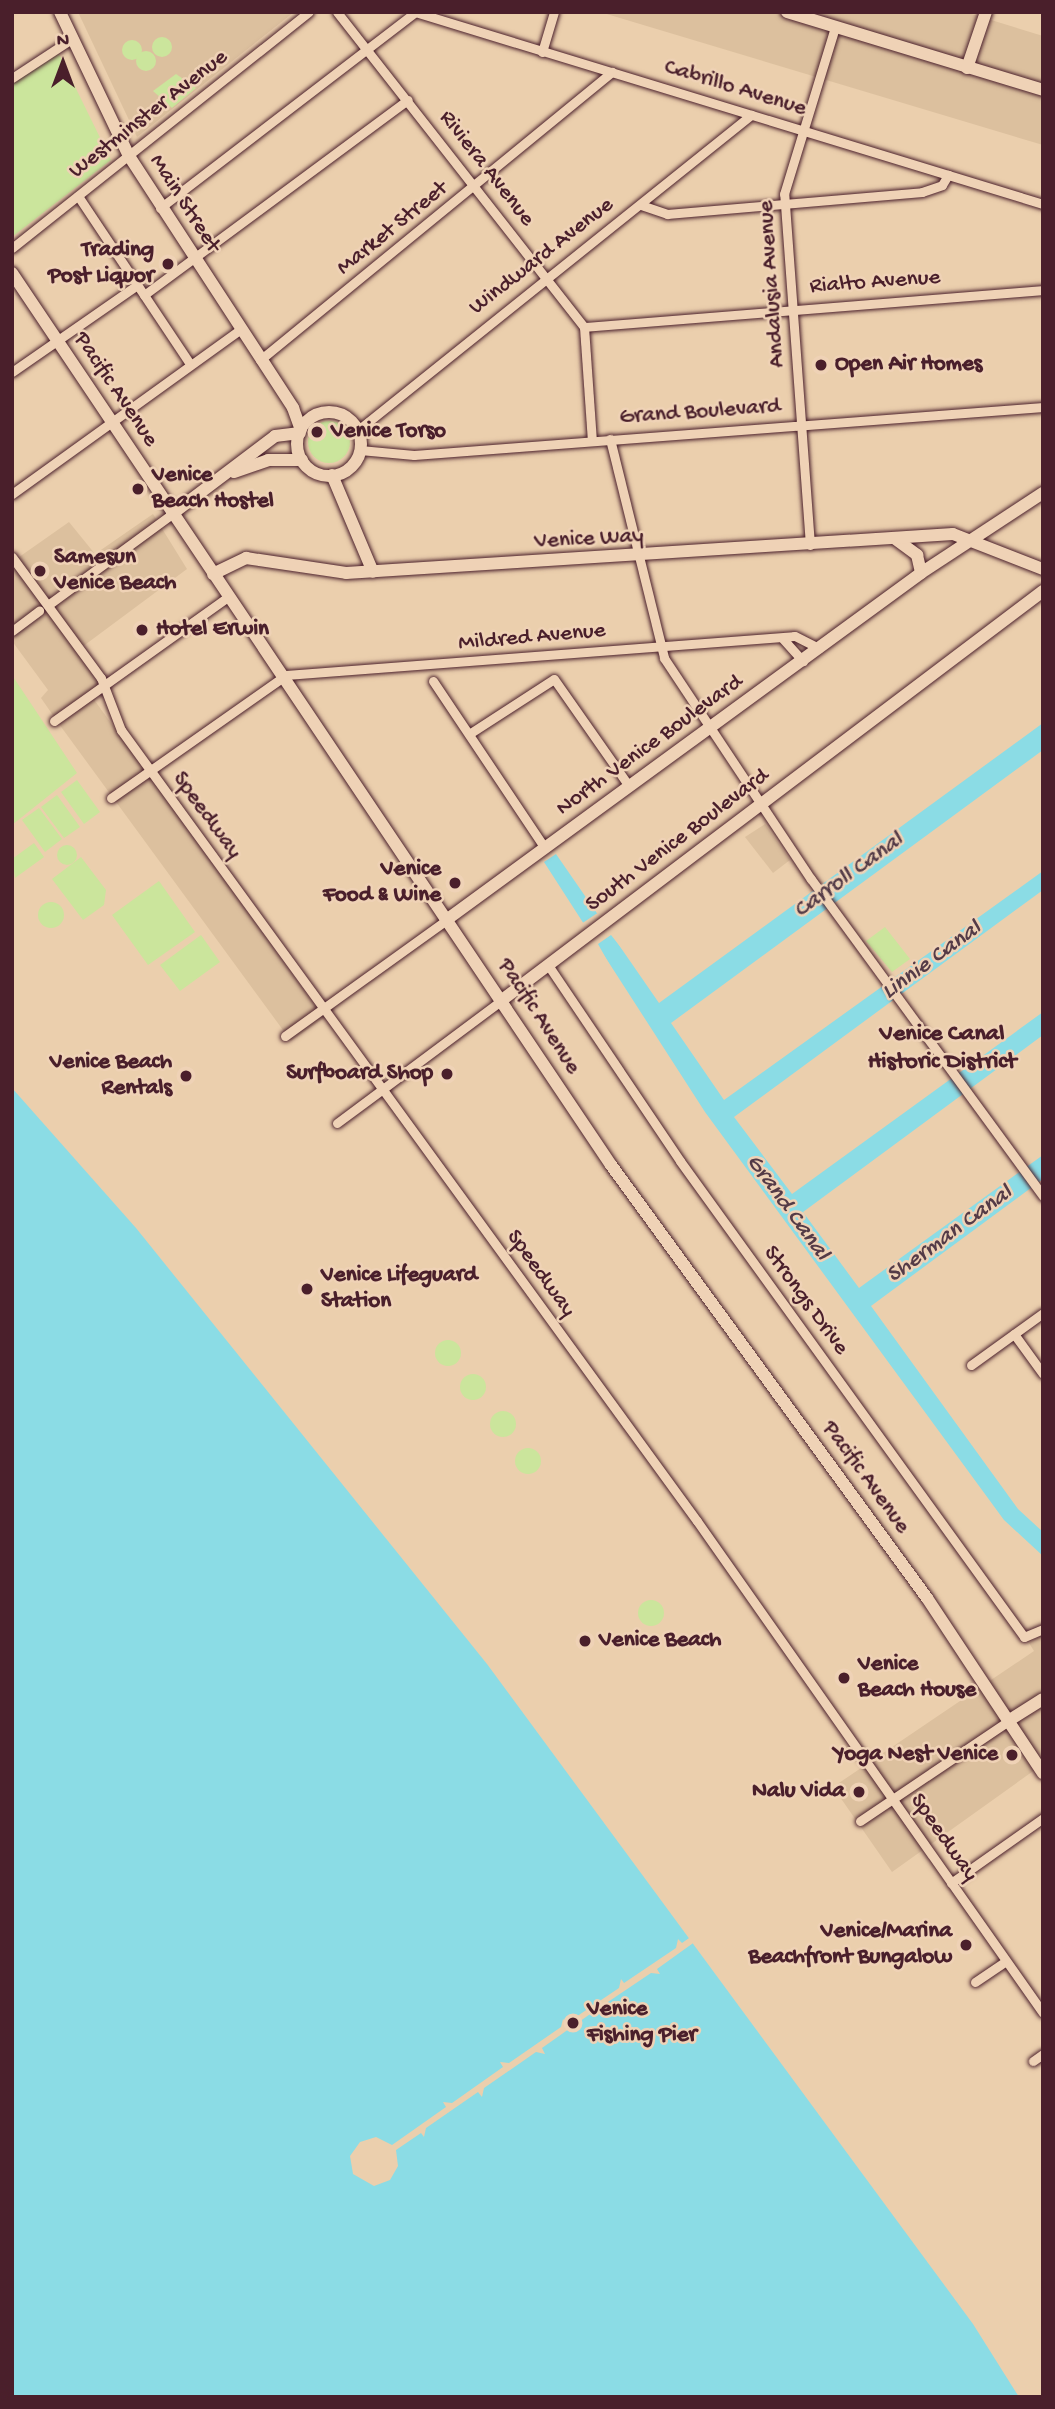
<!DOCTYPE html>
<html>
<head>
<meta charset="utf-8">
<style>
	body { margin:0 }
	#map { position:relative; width:1055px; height:2409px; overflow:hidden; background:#ebcfad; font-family:"Gochi Hand",sans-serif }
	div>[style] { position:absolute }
	.built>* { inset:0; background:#dcc09e }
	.green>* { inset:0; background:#cbe59c }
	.round { border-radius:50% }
	.water>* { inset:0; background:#8bdce5 }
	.pier>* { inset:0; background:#ebcfad }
	.roads { filter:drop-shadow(0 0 2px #4a1f2b) drop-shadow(0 0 2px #4a1f2b) }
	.street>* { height:9px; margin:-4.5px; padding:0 4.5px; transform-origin:4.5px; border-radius:4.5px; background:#efd2b6 }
	.secondary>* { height:12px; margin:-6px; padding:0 6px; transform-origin:6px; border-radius:6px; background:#efd2b6 }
	.secondary>.ring { margin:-6px; padding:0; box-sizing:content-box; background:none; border:12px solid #efd2b6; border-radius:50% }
	.dots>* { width:19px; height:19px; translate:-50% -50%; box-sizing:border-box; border:4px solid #efd2b6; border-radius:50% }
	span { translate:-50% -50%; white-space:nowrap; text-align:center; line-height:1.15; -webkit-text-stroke:5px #efd2b6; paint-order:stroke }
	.street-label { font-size:23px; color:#4a1f2b }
	.poi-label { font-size:23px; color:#4a1f2b; font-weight:700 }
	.right { translate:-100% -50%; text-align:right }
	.left { translate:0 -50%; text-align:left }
	.water-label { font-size:24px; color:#543b47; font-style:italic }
	.neighbourhood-label { font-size:24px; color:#4a1f2b; font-weight:700 }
	.frame { position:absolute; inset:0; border:14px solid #4a1f2b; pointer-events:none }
	.north { position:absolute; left:28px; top:28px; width:70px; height:70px; -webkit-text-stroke:5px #efd2b6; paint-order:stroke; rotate:0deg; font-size:19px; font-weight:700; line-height:28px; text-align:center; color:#4a1f2b }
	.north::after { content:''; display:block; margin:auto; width:24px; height:32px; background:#4a1f2b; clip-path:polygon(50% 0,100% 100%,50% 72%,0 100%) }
</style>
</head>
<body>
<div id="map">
	<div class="built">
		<div style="clip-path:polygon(78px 12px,294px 12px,137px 137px)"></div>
		<div style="clip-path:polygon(600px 12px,965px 12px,1043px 36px,1043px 145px)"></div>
		<div style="clip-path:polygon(153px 514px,187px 569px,78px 650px,99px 680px,95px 701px,324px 1018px,291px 1041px,59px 724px,41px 698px,48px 690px,12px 641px,12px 562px,69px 522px,95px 554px)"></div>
		<div style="clip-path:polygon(765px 824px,790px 860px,773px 873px,745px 837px)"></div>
		<div style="clip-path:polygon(1043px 1634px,1043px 1764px,892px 1872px,833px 1787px,1034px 1651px,1029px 1643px)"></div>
	</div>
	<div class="green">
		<div class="round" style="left:152px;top:37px;width:20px;height:20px"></div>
		<div class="round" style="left:122px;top:40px;width:20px;height:20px"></div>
		<div class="round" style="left:136px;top:51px;width:20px;height:20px"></div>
		<div style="clip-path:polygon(59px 54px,111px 160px,12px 237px,12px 83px)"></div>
		<div style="clip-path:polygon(176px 74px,196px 88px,172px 108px,153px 91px)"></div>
		<div class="round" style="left:308px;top:421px;width:42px;height:42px"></div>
		<div style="clip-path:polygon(12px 675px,77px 773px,12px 825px)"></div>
		<div style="clip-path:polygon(77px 780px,100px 812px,84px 824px,61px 792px)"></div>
		<div style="clip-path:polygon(57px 795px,80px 827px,64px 838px,41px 807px)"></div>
		<div style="clip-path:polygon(39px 808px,62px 839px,45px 852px,22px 820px)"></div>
		<div style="clip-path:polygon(34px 843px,44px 857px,15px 878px,12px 859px)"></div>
		<div class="round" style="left:57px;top:845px;width:20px;height:20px"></div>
		<div style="clip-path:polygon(81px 857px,106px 890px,104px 905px,83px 920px,52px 879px)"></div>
		<div style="clip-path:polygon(159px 881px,195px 932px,148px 965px,112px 915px)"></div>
		<div class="round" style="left:38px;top:902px;width:26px;height:26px"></div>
		<div style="clip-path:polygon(885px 927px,910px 959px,892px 972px,866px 941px)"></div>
		<div style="clip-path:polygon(201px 935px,220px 962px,180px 991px,160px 965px)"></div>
		<div class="round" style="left:435px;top:1340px;width:26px;height:26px"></div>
		<div class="round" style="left:460px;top:1374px;width:26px;height:26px"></div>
		<div class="round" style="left:490px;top:1411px;width:26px;height:26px"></div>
		<div class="round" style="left:515px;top:1448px;width:26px;height:26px"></div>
		<div class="round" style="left:638px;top:1600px;width:26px;height:26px"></div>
	</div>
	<div class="water">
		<div style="clip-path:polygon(1043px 723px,1043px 750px,671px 1023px,724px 1100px,1043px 871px,1043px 890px,734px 1117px,792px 1194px,1043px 1012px,1043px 1035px,803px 1212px,859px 1288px,1043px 1155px,1043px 1179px,871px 1306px,1018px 1509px,1043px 1532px,1043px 1556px,1004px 1520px,705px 1112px,544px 862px,556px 854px,659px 1003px)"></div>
		<div style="clip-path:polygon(12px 1088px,136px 1228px,487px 1664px,973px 2324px,1019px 2397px,12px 2397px)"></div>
	</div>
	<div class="pier">
		<div style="clip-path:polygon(599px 912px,631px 960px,611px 935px,598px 944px,613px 971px,581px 924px)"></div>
		<div style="clip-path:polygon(692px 1936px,696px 1941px,657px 1969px,660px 1974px,651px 1973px,599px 2008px,602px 2013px,593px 2012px,542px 2048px,545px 2054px,536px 2052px,484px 2088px,482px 2097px,478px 2092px,426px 2128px,424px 2137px,421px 2133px,396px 2150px,398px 2166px,390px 2180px,374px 2186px,353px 2174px,350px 2156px,360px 2142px,376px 2137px,392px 2145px,446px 2107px,443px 2102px,452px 2103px,503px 2067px,500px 2062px,509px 2063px,561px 2027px,563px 2019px,567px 2023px,619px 1988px,621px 1979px,624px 1983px,676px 1948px,678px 1939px,682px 1943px)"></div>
	</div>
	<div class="roads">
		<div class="street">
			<div style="left:337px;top:12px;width:400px;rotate:51.9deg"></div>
			<div style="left:584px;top:327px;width:114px;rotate:86deg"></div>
			<div style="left:542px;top:52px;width:42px;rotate:-73.3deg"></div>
			<div style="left:12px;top:78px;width:73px;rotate:-33.3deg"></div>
			<div style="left:78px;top:196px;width:202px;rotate:56.3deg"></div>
			<div style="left:641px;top:205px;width:28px;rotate:19deg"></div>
			<div style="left:667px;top:214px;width:256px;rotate:-4.9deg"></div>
			<div style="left:922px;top:192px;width:21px;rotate:-19deg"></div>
			<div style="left:942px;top:185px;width:12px;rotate:-59deg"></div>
			<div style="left:160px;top:208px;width:322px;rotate:-37.5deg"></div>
			<div style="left:415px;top:12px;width:657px;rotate:17deg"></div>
			<div style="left:12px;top:248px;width:379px;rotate:-38.5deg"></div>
			<div style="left:144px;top:295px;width:328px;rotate:-36.5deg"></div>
			<div style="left:584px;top:327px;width:460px;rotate:-4.6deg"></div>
			<div style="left:260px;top:360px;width:455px;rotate:-39.3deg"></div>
			<div style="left:12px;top:372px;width:152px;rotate:-34.8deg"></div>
			<div style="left:358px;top:430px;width:504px;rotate:-38.71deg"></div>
			<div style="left:610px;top:439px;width:226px;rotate:76.1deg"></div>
			<div style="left:664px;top:658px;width:265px;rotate:56.4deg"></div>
			<div style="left:811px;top:879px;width:393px;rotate:53.8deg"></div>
			<div style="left:360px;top:450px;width:54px;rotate:5.3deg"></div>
			<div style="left:414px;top:455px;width:631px;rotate:-4.36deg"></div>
			<div style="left:12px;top:494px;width:282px;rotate:-35.8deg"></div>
			<div style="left:810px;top:545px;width:352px;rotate:-94.2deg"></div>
			<div style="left:784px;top:194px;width:175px;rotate:-73deg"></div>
			<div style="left:12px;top:557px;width:150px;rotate:53.7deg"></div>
			<div style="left:101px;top:678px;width:56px;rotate:69deg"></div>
			<div style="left:121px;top:730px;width:978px;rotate:53.94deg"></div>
			<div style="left:697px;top:1521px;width:601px;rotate:54.88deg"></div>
			<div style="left:48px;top:605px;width:154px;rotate:-36.3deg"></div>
			<div style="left:12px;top:631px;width:34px;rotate:-37deg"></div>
			<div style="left:783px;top:639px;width:30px;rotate:48deg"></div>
			<div style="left:433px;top:681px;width:201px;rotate:56.2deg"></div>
			<div style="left:54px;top:721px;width:215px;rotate:-35.5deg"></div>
			<div style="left:469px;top:734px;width:101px;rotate:-32.9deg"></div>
			<div style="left:554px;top:679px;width:131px;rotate:55deg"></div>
			<div style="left:111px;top:798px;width:214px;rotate:-35.1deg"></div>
			<div style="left:286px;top:675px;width:510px;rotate:-4.38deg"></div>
			<div style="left:795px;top:636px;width:27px;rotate:27deg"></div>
			<div style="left:548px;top:965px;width:236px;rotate:56deg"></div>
			<div style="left:680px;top:1161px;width:587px;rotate:54.14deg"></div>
			<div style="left:1024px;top:1637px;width:21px;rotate:-23deg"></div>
			<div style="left:285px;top:1036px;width:202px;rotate:-35.7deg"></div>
			<div style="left:337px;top:1123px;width:206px;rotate:-36.7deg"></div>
			<div style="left:1014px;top:1334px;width:49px;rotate:54.1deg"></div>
			<div style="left:971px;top:1365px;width:89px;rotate:-35.8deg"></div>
			<div style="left:860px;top:1821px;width:179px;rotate:-34deg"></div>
			<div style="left:951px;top:1883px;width:113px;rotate:-35.2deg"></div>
			<div style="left:975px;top:1982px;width:37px;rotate:-34deg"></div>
			<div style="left:1033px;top:2061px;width:12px;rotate:-35deg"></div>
		</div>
		<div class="secondary">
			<div style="left:60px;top:12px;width:160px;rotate:64.4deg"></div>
			<div style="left:129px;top:156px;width:301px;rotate:56.9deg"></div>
			<div style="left:293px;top:408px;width:23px;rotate:70deg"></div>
			<div style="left:787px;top:12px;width:268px;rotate:16.9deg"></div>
			<div style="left:967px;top:68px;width:59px;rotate:-71.3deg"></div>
			<div style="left:12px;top:273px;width:1074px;rotate:56.12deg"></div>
			<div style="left:611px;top:1165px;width:536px;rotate:53.88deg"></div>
			<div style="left:927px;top:1598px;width:210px;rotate:56.5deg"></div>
			<div class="ring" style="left:297px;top:412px;width:52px;height:52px"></div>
			<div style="left:234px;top:472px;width:36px;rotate:-19deg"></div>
			<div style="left:268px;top:460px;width:34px"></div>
			<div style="left:332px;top:475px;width:105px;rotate:67.1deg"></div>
			<div style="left:172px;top:514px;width:129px;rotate:-37.1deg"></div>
			<div style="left:275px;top:436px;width:25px;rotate:-7deg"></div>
			<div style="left:894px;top:538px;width:29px;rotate:36deg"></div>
			<div style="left:917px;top:555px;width:18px;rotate:77deg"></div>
			<div style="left:213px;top:574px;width:37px;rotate:-26deg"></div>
			<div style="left:246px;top:558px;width:101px;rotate:8.5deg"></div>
			<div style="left:346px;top:573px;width:608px;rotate:-3.68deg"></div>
			<div style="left:953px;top:534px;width:97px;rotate:21.3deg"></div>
			<div style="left:449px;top:918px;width:585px;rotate:-36.16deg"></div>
			<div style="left:921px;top:573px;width:146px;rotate:-33.3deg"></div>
			<div style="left:502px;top:1000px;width:678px;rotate:-37.09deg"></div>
			<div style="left:1008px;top:1721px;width:41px;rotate:-32.2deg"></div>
		</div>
	</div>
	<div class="dots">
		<div style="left:168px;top:264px;background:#4a1f2b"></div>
		<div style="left:821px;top:365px;background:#4a1f2b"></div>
		<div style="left:317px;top:432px;background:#4a1f2b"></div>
		<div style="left:138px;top:489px;background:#4a1f2b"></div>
		<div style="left:40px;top:571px;background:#4a1f2b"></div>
		<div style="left:142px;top:630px;background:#4a1f2b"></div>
		<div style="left:455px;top:883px;background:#4a1f2b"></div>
		<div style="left:447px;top:1074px;background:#4a1f2b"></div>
		<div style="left:186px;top:1076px;background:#4a1f2b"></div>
		<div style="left:307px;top:1289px;background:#4a1f2b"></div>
		<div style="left:585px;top:1641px;background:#4a1f2b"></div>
		<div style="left:844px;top:1678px;background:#4a1f2b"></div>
		<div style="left:1012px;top:1755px;background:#4a1f2b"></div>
		<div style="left:859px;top:1792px;background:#4a1f2b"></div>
		<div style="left:966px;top:1945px;background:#4a1f2b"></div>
		<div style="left:573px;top:2023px;background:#4a1f2b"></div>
	</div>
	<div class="street-label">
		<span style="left:735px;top:89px;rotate:17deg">Cabrillo Avenue</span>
		<span style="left:149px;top:115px;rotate:-38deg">Westminster Avenue</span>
		<span style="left:486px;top:169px;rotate:52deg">Riviera Avenue</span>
		<span style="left:184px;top:204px;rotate:57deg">Main Street</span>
		<span style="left:393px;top:229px;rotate:-39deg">Market Street</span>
		<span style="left:542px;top:257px;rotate:-38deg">Windward Avenue</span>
		<span style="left:875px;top:283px;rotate:-4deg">Rialto Avenue</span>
		<span style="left:773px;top:284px;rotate:-94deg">Andalusia Avenue</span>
		<span style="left:115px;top:390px;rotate:56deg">Pacific Avenue</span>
		<span style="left:700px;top:413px;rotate:-4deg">Grand Boulevard</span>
		<span style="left:589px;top:540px;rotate:-3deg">Venice Way</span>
		<span style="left:532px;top:638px;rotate:-5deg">Mildred Avenue</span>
		<span style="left:650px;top:746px;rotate:-36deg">North Venice Boulevard</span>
		<span style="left:206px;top:816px;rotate:54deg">Speedway</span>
		<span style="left:678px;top:841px;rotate:-37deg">South Venice Boulevard</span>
		<span style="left:538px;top:1017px;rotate:57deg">Pacific Avenue</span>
		<span style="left:540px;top:1274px;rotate:54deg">Speedway</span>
		<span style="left:805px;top:1301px;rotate:54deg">Strongs Drive</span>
		<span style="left:865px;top:1478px;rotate:54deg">Pacific Avenue</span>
		<span style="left:943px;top:1838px;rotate:55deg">Speedway</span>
	</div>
	<div class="poi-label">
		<span class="right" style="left:154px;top:264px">Trading<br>Post Liquor</span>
		<span class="left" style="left:835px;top:365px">Open Air Homes</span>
		<span class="left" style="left:331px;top:432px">Venice Torso</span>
		<span class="left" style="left:152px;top:489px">Venice<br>Beach Hostel</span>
		<span class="left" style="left:54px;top:571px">Samesun<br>Venice Beach</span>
		<span class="left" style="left:156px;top:630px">Hotel Erwin</span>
		<span class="right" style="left:441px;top:883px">Venice<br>Food &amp; Wine</span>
		<span class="right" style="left:172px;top:1076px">Venice Beach<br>Rentals</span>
		<span class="right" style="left:433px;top:1074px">Surfboard Shop</span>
		<span class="left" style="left:321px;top:1289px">Venice Lifeguard<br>Station</span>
		<span class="left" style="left:599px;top:1641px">Venice Beach</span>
		<span class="left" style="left:858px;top:1678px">Venice<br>Beach House</span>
		<span class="right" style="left:998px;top:1755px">Yoga Nest Venice</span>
		<span class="right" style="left:845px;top:1792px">Nalu Vida</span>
		<span class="right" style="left:952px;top:1945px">Venice/Marina<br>Beachfront Bungalow</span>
		<span class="left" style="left:587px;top:2023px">Venice<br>Fishing Pier</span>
	</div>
	<div class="water-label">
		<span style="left:849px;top:876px;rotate:-36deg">Carroll Canal</span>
		<span style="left:932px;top:961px;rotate:-36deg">Linnie Canal</span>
		<span style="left:787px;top:1208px;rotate:54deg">Grand Canal</span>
		<span style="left:950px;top:1235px;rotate:-36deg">Sherman Canal</span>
	</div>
	<div class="neighbourhood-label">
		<span style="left:942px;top:1049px">Venice Canal<br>Historic District</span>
	</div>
	<div class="frame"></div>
	<div class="north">N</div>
</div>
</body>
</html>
